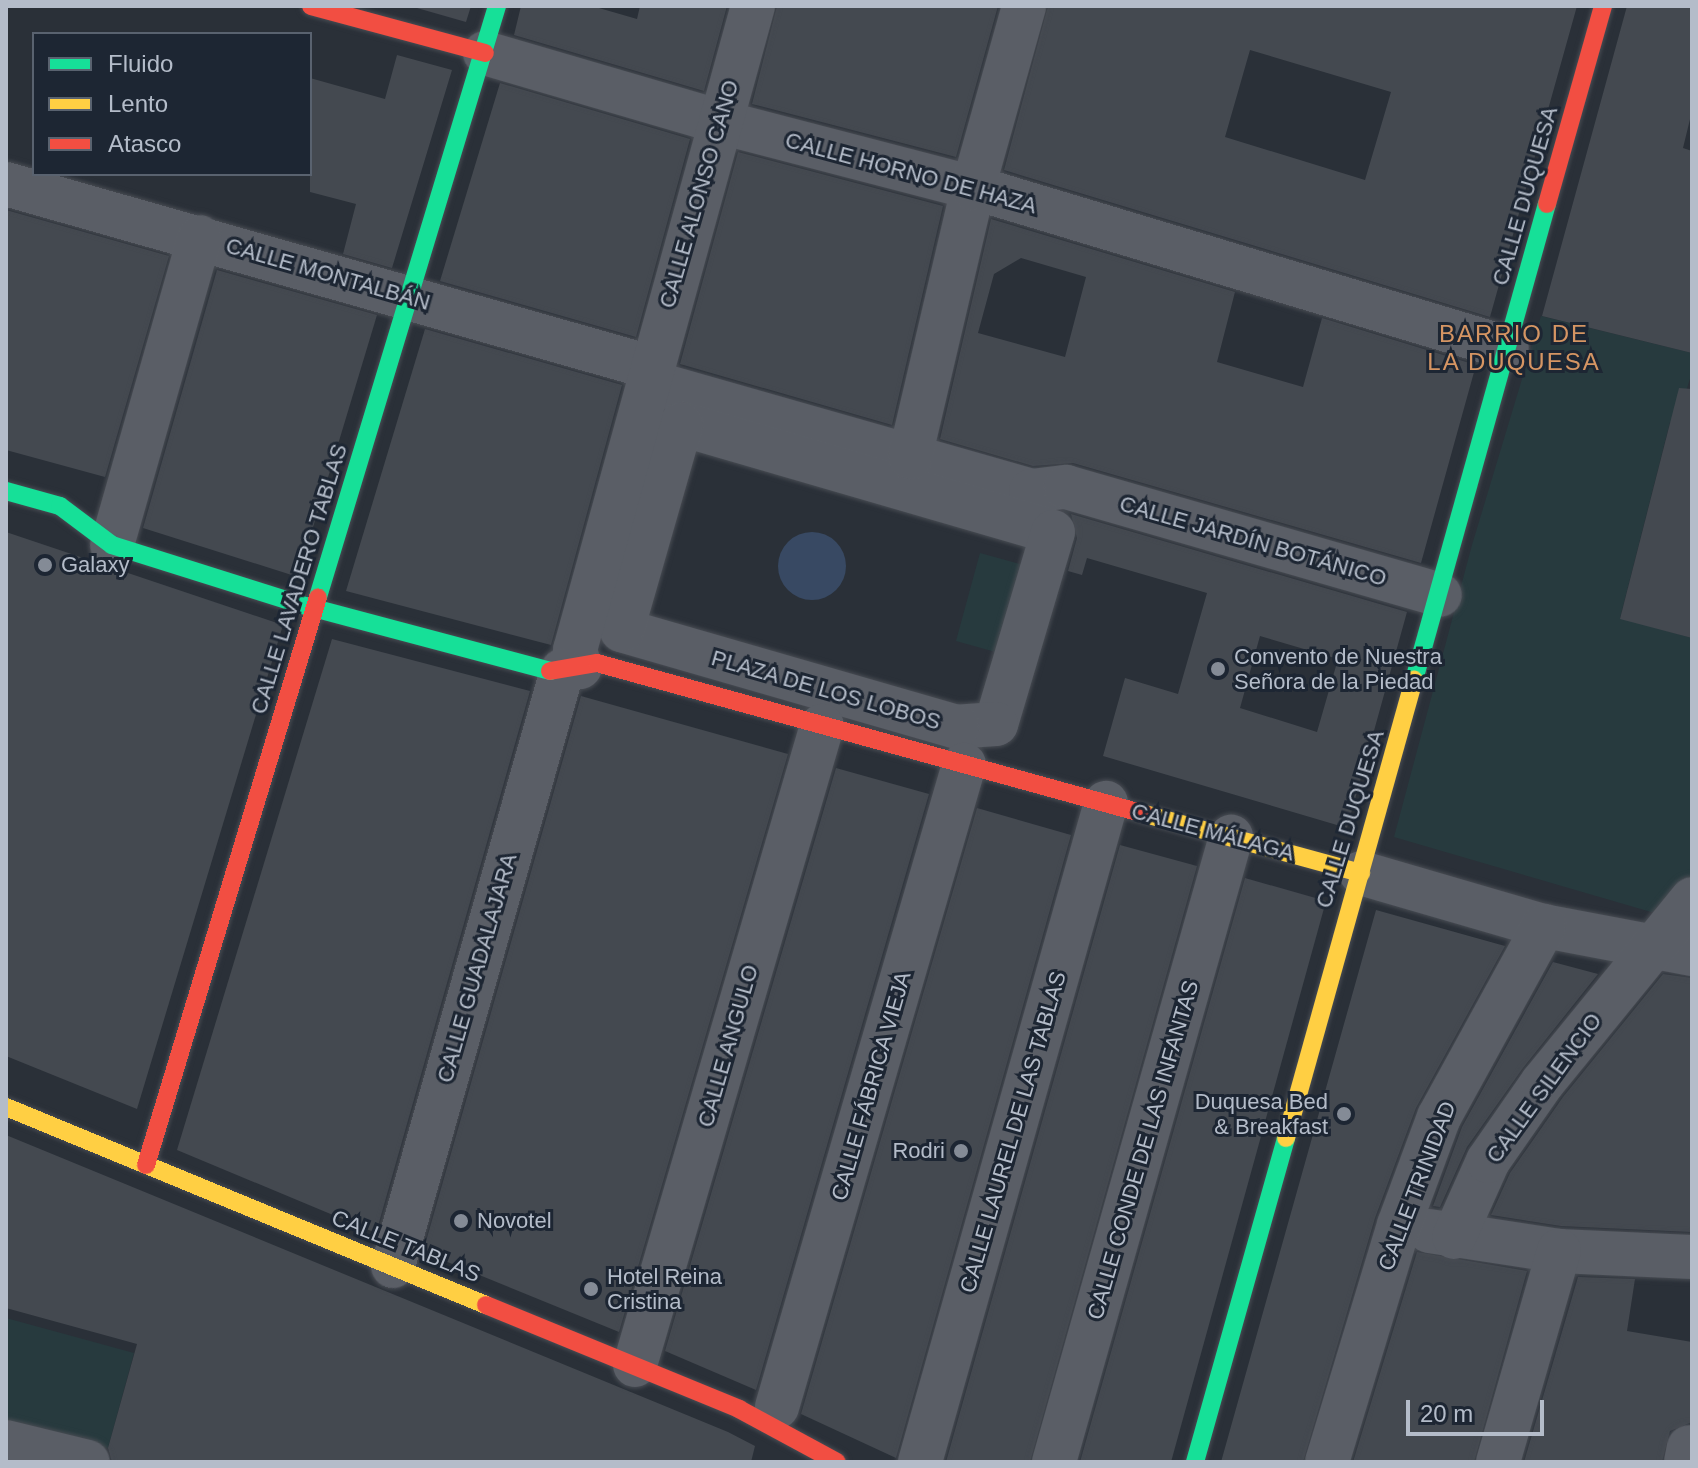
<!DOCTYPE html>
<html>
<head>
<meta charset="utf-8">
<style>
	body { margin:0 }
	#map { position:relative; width:1698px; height:1468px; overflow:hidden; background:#2a3038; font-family:Helvetica,sans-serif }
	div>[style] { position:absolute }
	.green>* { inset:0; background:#273a3e }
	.water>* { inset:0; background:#384963 }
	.round { border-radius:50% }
	.building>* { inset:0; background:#444950 }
	.roads { filter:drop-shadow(0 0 2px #484c53) drop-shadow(0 0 2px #484c53) }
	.street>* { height:44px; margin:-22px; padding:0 22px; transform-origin:22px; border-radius:22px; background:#5a5e66 }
	.fast>* { height:18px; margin:-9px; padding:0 9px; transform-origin:9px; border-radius:9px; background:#16e098 }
	.slow>* { height:18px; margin:-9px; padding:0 9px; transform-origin:9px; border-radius:9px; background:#ffcf43 }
	.jam>* { height:18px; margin:-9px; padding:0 9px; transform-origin:9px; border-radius:9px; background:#f24e42 }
	.dots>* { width:22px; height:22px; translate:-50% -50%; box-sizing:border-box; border:4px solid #1d2633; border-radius:50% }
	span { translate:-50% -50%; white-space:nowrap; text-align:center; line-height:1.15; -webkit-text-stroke:6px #1d2633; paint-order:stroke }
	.street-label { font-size:22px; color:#b4bcc9 }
	.poi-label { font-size:22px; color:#b4bcc9 }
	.left { translate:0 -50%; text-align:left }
	.right { translate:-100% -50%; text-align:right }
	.neighbourhood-label { font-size:24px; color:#d59563; letter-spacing:2px }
	.frame { position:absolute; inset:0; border:8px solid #b4bcc9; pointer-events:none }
	.legend { position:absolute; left:32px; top:32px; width:280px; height:144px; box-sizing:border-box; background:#1d2633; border:2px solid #59626f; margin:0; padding:10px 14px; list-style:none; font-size:24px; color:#b4bcc9 }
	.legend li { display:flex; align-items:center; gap:16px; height:40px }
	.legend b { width:40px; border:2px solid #59626f }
	.scale { position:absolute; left:1406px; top:1400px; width:138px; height:36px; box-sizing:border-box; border:4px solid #b4bcc9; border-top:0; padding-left:10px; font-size:24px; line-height:28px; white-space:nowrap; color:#b4bcc9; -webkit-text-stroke:6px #1d2633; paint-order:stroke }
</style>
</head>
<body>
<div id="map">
	<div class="green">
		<div style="clip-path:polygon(1541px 316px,1692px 353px,1692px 372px,1676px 424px,1670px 422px,1620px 618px,1692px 638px,1692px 876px,1658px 914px,1394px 837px,1472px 545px)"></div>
		<div style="clip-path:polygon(980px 553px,1031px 567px,1006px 655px,956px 641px)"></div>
		<div style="clip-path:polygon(6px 1318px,134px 1353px,108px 1448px,6px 1423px)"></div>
	</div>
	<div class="water">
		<div class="round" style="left:778px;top:532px;width:68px;height:68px"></div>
	</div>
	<div class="building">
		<div style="clip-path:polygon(410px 6px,471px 6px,466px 22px)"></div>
		<div style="clip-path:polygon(521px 6px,592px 6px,637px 19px,640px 6px,727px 6px,704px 91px,514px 35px)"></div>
		<div style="clip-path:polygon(777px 6px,998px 6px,956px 157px,752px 104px)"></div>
		<div style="clip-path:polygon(evenodd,1048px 6px,1577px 6px,1490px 317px,1004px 170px,1048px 6px,1250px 50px,1391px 92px,1365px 180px,1225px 137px,1250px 50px)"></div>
		<div style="clip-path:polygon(1627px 6px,1692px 6px,1692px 111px,1683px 148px,1692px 151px,1692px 353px,1542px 316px)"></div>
		<div style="clip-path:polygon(397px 55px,452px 70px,392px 268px,343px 254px,356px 204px,310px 192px,310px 78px,385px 99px)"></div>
		<div style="clip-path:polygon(500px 83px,690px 139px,636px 337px,440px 281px)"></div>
		<div style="clip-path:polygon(738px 152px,943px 206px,892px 425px,680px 364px)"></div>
		<div style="clip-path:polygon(6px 210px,169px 256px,105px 477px,6px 450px)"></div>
		<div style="clip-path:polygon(evenodd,991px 219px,1235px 292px,1217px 362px,1303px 387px,1322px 318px,1476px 365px,1421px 563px,1073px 463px,1033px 466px,940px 439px,991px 219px,1021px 258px,1086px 277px,1065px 357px,978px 333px,994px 274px,1021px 258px)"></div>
		<div style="clip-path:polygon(217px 270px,377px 315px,298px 577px,143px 528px)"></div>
		<div style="clip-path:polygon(425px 329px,622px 385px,551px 645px,346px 591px)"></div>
		<div style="clip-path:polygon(1679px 388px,1692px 389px,1692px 638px,1620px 619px)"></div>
		<div style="clip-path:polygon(evenodd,1071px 514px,1407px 612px,1347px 828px,1103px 756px,1125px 678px,1178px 694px,1207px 593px,1087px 558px,1082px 575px,1068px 571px,1077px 538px,1071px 514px,1260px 636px,1338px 659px,1317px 732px,1240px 708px,1260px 636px)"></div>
		<div style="clip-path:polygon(6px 532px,283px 625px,137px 1109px,6px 1056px)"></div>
		<div style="clip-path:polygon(332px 639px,530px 691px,376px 1233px,177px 1150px)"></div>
		<div style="clip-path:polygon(581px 696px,788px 754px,619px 1332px,423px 1252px)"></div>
		<div style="clip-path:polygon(836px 768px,929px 794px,756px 1390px,665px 1351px)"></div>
		<div style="clip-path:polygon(977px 808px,1071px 835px,896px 1458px,801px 1414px)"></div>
		<div style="clip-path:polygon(1120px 845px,1197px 866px,1030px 1462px,946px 1462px)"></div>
		<div style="clip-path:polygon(1245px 878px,1326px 901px,1171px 1462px,1080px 1462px)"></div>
		<div style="clip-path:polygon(1376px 910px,1505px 946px,1416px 1108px,1375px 1218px,1303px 1462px,1221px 1462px)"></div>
		<div style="clip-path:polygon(1553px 962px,1598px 974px,1523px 1068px,1467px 1147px,1440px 1207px,1433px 1206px,1462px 1127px)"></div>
		<div style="clip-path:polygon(1663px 974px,1692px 978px,1692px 1232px,1561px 1226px,1491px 1215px,1510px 1173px,1563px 1097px)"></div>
		<div style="clip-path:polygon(6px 1135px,728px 1432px,755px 1446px,751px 1462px,112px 1462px,108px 1448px,137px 1344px,6px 1308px)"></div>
		<div style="clip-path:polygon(1417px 1252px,1527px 1271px,1474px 1462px,1353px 1462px)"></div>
		<div style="clip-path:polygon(1578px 1277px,1635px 1279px,1627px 1331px,1692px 1342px,1692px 1422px,1670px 1431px,1662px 1462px,1524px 1462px)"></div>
	</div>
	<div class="roads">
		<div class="street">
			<div style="left:485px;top:53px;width:257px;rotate:16.3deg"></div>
			<div style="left:732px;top:125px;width:258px;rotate:14.6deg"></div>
			<div style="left:982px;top:190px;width:548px;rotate:16.75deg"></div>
			<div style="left:6px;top:184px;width:669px;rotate:15.86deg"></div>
			<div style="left:653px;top:383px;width:393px;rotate:15.9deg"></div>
			<div style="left:1031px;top:491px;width:35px;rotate:-7deg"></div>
			<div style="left:1066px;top:487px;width:389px;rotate:16.1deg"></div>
			<div style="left:681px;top:424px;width:387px;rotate:16.2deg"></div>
			<div style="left:1053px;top:532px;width:200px;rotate:106.5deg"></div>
			<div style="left:996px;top:724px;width:39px;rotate:176deg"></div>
			<div style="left:957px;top:727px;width:349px;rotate:-163.9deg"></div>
			<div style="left:622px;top:630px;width:214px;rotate:-74deg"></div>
			<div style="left:910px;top:457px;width:276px;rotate:-76.8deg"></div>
			<div style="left:973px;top:188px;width:189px;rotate:-74.3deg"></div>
			<div style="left:112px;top:545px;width:320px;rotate:-74.1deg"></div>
			<div style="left:580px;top:667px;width:18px;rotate:-106deg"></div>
			<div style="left:575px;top:650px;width:668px;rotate:-74.55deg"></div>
			<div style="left:1361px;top:873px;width:191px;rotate:16.2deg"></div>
			<div style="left:1544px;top:926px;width:151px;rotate:10.7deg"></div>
			<div style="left:1429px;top:1231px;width:132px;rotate:8.7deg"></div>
			<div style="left:1559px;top:1251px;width:133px;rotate:2.6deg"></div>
			<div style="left:1454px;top:1237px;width:83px;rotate:-65.9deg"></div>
			<div style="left:1488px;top:1161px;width:96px;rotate:-55.2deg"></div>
			<div style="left:1543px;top:1082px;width:236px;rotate:-50.8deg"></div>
			<div style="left:393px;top:1266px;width:619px;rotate:-74.14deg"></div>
			<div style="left:635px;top:1365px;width:666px;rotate:-73.69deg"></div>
			<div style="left:777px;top:1407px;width:669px;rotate:-73.76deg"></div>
			<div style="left:6px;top:1442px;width:84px;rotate:13.7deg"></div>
			<div style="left:920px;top:1462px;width:685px;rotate:-74.24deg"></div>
			<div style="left:1054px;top:1462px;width:650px;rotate:-74.19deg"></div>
			<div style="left:1327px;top:1462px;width:248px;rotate:-73.1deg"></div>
			<div style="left:1399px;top:1225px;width:115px;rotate:-69.7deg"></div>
			<div style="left:1439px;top:1117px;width:218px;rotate:-61.2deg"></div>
			<div style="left:1498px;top:1462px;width:220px;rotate:-73.9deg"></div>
			<div style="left:1686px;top:1462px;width:15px;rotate:-79deg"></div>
		</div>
		<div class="fast">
			<div style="left:6px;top:491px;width:56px;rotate:15.5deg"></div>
			<div style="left:60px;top:506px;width:65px;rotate:36.9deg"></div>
			<div style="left:112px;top:545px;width:203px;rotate:17.5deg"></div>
			<div style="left:306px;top:606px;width:253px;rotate:14.9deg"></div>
			<div style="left:318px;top:597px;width:618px;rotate:-73.15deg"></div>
			<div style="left:1414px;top:680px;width:494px;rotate:-74.4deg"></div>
			<div style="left:1195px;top:1462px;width:337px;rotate:-74.3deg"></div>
		</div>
		<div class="slow">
			<div style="left:1145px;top:814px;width:224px;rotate:15.3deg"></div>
			<div style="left:6px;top:1107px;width:519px;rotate:22.42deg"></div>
			<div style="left:1286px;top:1138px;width:476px;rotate:-74.4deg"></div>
		</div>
		<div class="jam">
			<div style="left:311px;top:6px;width:180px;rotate:15.1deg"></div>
			<div style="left:1547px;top:204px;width:206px;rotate:-74.2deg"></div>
			<div style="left:550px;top:671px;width:48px;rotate:-9.7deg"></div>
			<div style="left:597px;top:663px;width:568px;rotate:15.41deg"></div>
			<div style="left:146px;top:1165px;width:593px;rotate:-73.15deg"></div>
			<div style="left:486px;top:1305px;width:274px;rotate:22.3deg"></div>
			<div style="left:739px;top:1409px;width:111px;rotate:28.4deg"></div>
		</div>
	</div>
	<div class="dots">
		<div style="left:45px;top:565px;background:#848b96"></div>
		<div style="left:1218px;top:669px;background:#848b96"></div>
		<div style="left:1344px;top:1114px;background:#848b96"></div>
		<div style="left:961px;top:1151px;background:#848b96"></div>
		<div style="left:461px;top:1221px;background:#848b96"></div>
		<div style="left:591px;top:1289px;background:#848b96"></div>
	</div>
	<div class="street-label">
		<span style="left:911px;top:173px;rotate:15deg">CALLE HORNO DE HAZA</span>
		<span style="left:699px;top:194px;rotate:-74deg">CALLE ALONSO CANO</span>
		<span style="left:1525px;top:196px;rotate:-74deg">CALLE DUQUESA</span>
		<span style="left:328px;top:274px;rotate:16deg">CALLE MONTALBÁN</span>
		<span style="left:1253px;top:541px;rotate:16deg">CALLE JARDÍN BOTÁNICO</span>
		<span style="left:299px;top:579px;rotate:-73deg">CALLE LAVADERO TABLAS</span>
		<span style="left:826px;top:690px;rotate:16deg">PLAZA DE LOS LOBOS</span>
		<span style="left:1350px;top:819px;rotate:-73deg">CALLE DUQUESA</span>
		<span style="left:1213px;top:832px;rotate:15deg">CALLE MÁLAGA</span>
		<span style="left:477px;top:968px;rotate:-74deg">CALLE GUADALAJARA</span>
		<span style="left:728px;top:1046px;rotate:-74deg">CALLE ANGULO</span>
		<span style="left:871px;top:1086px;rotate:-74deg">CALLE FÁBRICA VIEJA</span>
		<span style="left:1544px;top:1088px;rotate:-54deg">CALLE SILENCIO</span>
		<span style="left:1013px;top:1132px;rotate:-74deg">CALLE LAUREL DE LAS TABLAS</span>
		<span style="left:1143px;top:1150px;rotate:-74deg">CALLE CONDE DE LAS INFANTAS</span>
		<span style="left:1417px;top:1186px;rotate:-69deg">CALLE TRINIDAD</span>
		<span style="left:406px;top:1246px;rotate:22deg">CALLE TABLAS</span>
	</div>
	<div class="poi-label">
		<span class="left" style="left:61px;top:565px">Galaxy</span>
		<span class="left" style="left:1234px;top:669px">Convento de Nuestra<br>Señora de la Piedad</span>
		<span class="right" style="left:1328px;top:1114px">Duquesa Bed<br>&amp; Breakfast</span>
		<span class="right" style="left:945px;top:1151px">Rodri</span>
		<span class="left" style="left:477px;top:1221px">Novotel</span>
		<span class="left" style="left:607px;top:1289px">Hotel Reina<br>Cristina</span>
	</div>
	<div class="neighbourhood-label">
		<span style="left:1514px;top:348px">BARRIO DE<br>LA DUQUESA</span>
	</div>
	<div class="frame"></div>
	<ul class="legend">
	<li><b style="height:10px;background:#16e098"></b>Fluido</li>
	<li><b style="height:10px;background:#ffcf43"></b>Lento</li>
	<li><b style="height:10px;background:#f24e42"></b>Atasco</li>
	</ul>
	<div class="scale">20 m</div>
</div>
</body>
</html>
